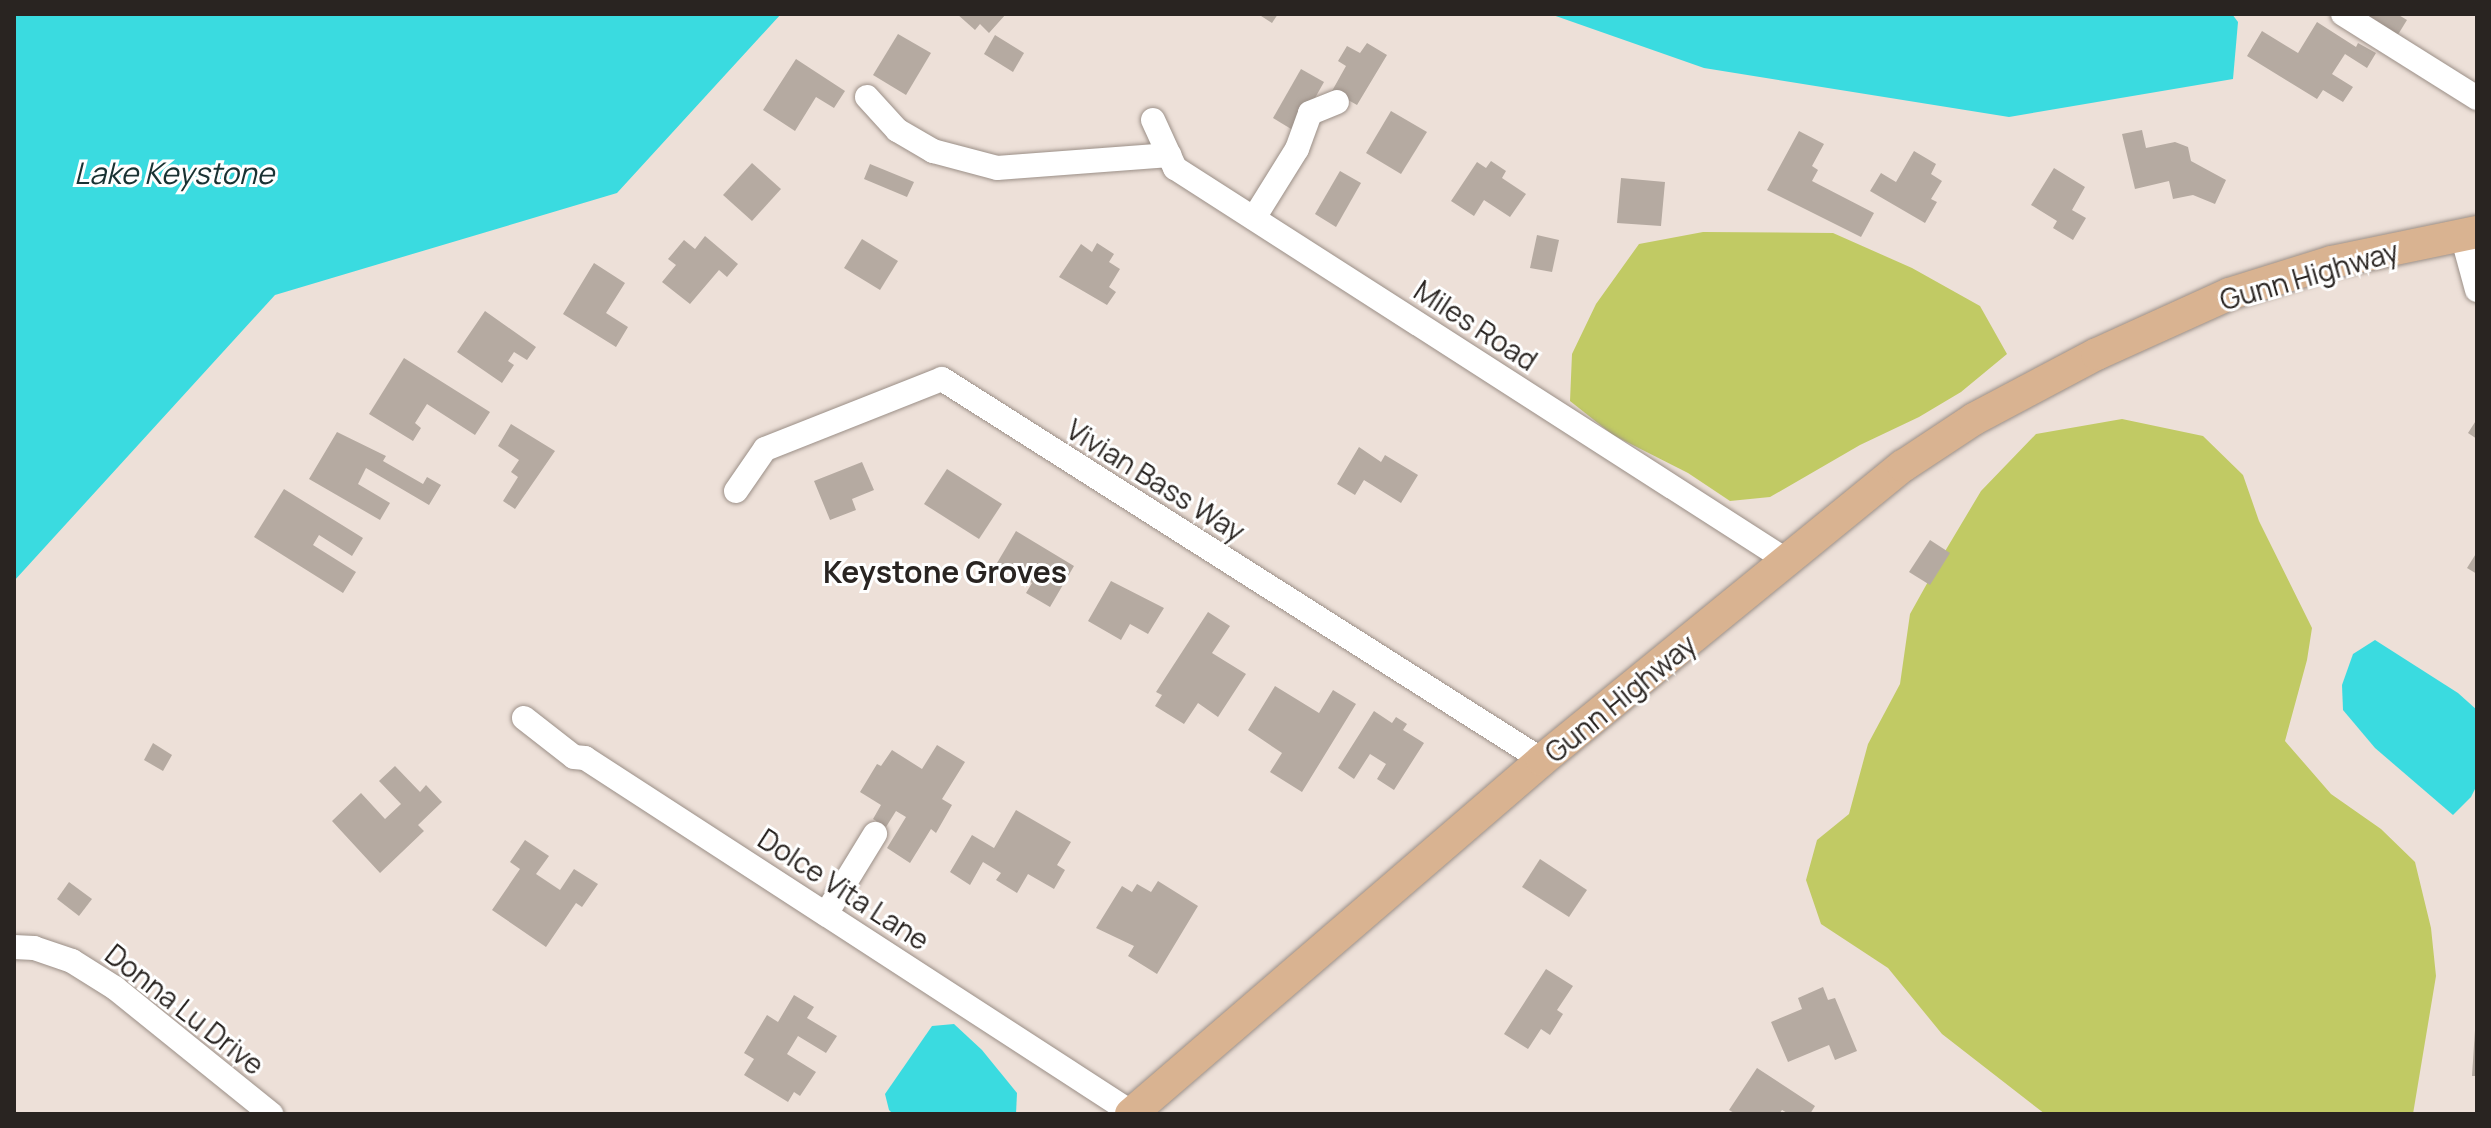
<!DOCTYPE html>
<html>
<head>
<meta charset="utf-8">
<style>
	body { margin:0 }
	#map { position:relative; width:2491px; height:1128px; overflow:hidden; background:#ede0d8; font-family:Manrope,sans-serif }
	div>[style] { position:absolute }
	.green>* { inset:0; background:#c1ca64 }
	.water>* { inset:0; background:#3adbe0 }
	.building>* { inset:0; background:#b5aaa1 }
	.roads { filter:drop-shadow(0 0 2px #9b8f87) drop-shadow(0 0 2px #9b8f87) }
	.minor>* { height:24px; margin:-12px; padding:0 12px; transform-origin:12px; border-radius:12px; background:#fff }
	.major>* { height:32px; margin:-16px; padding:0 16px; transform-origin:16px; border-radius:16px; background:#d9b391 }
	span { translate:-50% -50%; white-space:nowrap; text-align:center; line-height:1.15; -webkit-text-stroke:6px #fff; paint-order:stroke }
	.street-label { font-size:28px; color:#292421 }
	.water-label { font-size:30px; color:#193233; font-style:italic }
	.neighbourhood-label { font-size:30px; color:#292421; font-weight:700 }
	.frame { position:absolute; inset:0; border:16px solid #292421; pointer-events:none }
</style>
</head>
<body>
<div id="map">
	<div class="green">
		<div style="clip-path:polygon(1703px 232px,1833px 233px,1912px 268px,1980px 306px,2007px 354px,1961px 392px,1919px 417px,1860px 445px,1770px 497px,1730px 501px,1688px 473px,1613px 435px,1570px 401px,1572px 354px,1596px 304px,1639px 244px)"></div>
		<div style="clip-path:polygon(2122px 419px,2203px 436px,2243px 475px,2259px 521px,2312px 628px,2307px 660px,2285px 741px,2331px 794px,2381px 829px,2415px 862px,2431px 928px,2436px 976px,2413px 1114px,2045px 1114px,1942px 1034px,1888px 968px,1821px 924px,1806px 880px,1817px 840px,1849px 814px,1868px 744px,1900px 684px,1910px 614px,1944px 553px,1981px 491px,2036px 434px)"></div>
	</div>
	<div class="water">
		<div style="clip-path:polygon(14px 14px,781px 14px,617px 193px,275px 295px,14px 581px)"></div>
		<div style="clip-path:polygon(1550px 14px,2232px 14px,2238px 22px,2233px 79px,2009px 117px,1704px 68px)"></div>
		<div style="clip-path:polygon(2375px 640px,2458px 693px,2477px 710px,2477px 785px,2471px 797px,2453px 815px,2375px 748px,2343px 710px,2342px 685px,2353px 654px)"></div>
		<div style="clip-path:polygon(954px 1024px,982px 1050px,1017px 1093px,1016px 1114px,893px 1114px,889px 1110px,885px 1094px,932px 1026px)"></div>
	</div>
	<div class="building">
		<div style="clip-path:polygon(957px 14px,1006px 14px,989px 33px,980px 24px,975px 30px)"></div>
		<div style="clip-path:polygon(1258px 14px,1278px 14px,1272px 23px)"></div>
		<div style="clip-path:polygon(2364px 14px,2397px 14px,2407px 20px,2394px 41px)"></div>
		<div style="clip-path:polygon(2317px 22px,2356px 47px,2358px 43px,2376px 53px,2367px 68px,2345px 54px,2332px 74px,2353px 87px,2343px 102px,2323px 90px,2317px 99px,2247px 56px,2262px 31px,2298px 53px)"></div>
		<div style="clip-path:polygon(898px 34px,931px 53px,906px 95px,873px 75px)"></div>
		<div style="clip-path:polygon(995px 35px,1024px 53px,1013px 72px,984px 54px)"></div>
		<div style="clip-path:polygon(1367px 43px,1387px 55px,1357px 105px,1332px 91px,1346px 66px,1338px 61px,1347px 46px,1360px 53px)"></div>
		<div style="clip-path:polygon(796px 59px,845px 91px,834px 108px,816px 97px,795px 131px,763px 110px)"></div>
		<div style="clip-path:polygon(1301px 69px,1324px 82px,1296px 132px,1273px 118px)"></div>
		<div style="clip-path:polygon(1391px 111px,1427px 132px,1401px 174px,1366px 153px)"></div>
		<div style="clip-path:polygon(2142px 130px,2146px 148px,2175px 142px,2188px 147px,2191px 161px,2226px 180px,2215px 204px,2193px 195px,2173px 199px,2169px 181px,2135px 189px,2122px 134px)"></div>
		<div style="clip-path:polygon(1799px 131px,1824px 144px,1812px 166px,1818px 170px,1812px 181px,1874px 213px,1861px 237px,1767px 190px)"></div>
		<div style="clip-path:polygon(1914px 151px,1936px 164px,1931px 174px,1942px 181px,1931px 199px,1937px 202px,1925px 223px,1870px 191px,1881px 173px,1896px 182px)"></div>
		<div style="clip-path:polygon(1491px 161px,1506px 171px,1502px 178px,1526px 194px,1510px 217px,1484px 200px,1474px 216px,1451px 201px,1477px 162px,1486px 168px)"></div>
		<div style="clip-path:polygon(752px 163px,781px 189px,752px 221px,723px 195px)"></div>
		<div style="clip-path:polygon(870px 164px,914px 182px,907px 197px,864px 179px)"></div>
		<div style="clip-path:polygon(2054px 168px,2085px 187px,2072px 210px,2086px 218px,2073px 240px,2053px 228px,2057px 221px,2031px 205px)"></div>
		<div style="clip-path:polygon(1340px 171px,1361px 183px,1336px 227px,1315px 214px)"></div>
		<div style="clip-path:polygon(1621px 178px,1665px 182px,1661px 226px,1617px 223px)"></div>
		<div style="clip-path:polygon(1537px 235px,1559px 240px,1552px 272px,1530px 268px)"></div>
		<div style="clip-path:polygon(705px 236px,738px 264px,727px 277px,719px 270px,690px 304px,662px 282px,676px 265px,668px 259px,684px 240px,695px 249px)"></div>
		<div style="clip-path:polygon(862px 239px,898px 261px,880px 290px,844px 268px)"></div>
		<div style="clip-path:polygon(1097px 243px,1114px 254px,1109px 262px,1120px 269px,1109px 287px,1116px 292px,1107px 305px,1059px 277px,1081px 244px,1092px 252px)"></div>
		<div style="clip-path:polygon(594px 263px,625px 283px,606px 313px,628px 327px,616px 347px,563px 314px)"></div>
		<div style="clip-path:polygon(485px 311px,536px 347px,527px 360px,514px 352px,508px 361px,514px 365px,502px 383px,457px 352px)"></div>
		<div style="clip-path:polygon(404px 358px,490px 412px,475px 435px,427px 404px,415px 423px,421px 428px,413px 441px,369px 414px)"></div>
		<div style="clip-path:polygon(2477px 419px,2477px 439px,2468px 433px)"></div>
		<div style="clip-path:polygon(511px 424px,555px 451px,515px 509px,503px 501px,518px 477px,511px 472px,519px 460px,498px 446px)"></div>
		<div style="clip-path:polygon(337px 432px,386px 456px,383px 461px,423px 484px,427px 477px,441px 485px,429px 505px,366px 468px,358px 484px,390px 503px,380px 520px,309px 479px)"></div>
		<div style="clip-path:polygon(1359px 447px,1381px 462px,1385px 455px,1418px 475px,1401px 503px,1364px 480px,1355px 495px,1337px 484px)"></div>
		<div style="clip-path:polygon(862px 462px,874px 490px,852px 499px,856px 510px,830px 520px,814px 481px)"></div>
		<div style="clip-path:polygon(947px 469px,1002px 504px,979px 539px,924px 504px)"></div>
		<div style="clip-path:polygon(284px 489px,363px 538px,352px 556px,319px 535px,313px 545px,356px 572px,343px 593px,254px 537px)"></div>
		<div style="clip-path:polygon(1016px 531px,1074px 566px,1050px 607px,1026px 593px,1032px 583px,997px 563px)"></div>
		<div style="clip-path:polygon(1930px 540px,1950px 553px,1930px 585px,1909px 572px)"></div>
		<div style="clip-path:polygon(2477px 552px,2477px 574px,2467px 568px)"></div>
		<div style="clip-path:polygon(1111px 581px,1164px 608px,1148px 634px,1130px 624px,1121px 640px,1088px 621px)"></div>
		<div style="clip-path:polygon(1208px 612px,1230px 626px,1212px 653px,1246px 674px,1218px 717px,1198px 703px,1184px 724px,1155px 706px,1162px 695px,1156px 692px)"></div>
		<div style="clip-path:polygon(1275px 686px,1319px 713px,1333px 690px,1356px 704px,1302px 792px,1270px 772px,1282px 753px,1248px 730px)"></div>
		<div style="clip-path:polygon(1374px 711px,1392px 723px,1396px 717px,1407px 724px,1403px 730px,1424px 743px,1394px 790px,1377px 779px,1386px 764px,1370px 754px,1354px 779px,1338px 768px)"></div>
		<div style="clip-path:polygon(153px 743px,172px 755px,163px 771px,144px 760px)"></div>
		<div style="clip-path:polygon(937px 745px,965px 762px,942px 799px,952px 805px,936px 833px,931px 829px,910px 863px,887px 848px,906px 817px,896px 811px,886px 827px,873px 819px,881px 805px,860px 792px,877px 764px,881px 766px,892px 750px,922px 769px)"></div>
		<div style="clip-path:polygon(395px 766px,420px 792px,426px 785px,442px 802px,418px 825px,424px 831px,380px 873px,332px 821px,361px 793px,385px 819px,401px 804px,379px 781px)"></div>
		<div style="clip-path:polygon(1016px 810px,1071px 842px,1057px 865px,1065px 870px,1054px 889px,1028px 874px,1017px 893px,996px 880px,1001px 873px,983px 862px,970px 885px,950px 872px,972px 835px,994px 848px)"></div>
		<div style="clip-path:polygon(525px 840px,549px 856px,536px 874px,560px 890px,574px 869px,598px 884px,582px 907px,576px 903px,546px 947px,492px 910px,520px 869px,510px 862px)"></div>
		<div style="clip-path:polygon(1540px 859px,1587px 890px,1569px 917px,1522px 887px)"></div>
		<div style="clip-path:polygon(1158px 881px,1198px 906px,1157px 974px,1128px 956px,1134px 946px,1096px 928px,1122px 886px,1132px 892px,1137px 884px,1151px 892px)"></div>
		<div style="clip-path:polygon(69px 882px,92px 899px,79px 916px,57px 899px)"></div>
		<div style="clip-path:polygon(1546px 969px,1573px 986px,1557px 1010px,1563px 1014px,1550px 1035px,1541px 1029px,1528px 1049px,1504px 1034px)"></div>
		<div style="clip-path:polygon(1823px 987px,1828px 1000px,1835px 998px,1857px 1051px,1835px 1060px,1829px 1045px,1788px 1062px,1771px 1022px,1802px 1009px,1798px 998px)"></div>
		<div style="clip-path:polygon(794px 995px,814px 1007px,807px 1018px,837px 1036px,826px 1053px,798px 1036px,787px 1054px,816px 1072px,800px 1096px,794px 1092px,788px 1102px,744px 1075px,754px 1059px,744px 1053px,767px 1015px,778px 1022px)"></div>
		<div style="clip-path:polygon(2475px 1030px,2477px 1030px,2477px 1076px,2472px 1076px)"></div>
		<div style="clip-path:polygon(1757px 1068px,1815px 1106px,1810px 1114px,1789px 1114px,1782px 1110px,1779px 1114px,1736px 1114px,1729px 1110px)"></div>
	</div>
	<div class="roads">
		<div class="minor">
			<div style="left:2343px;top:14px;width:158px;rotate:32.1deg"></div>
			<div style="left:867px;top:97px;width:45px;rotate:47.7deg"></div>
			<div style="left:897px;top:130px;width:42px;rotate:30.3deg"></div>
			<div style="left:933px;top:151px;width:66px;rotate:14.9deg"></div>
			<div style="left:997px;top:168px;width:173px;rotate:-4.3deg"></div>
			<div style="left:1153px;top:120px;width:53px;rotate:65.4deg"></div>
			<div style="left:1175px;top:168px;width:730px;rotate:32.69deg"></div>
			<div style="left:1254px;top:218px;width:81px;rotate:-58.1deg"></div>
			<div style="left:1297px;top:149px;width:38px;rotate:-70deg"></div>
			<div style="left:1310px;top:113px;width:29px;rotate:-22deg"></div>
			<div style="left:2462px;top:235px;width:57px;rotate:74.7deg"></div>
			<div style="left:736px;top:491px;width:51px;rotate:-55.4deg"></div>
			<div style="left:765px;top:449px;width:190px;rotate:-21.6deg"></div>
			<div style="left:942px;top:379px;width:711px;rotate:32.42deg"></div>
			<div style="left:524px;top:718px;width:63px;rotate:38deg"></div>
			<div style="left:574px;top:757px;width:11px;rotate:5deg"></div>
			<div style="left:585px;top:758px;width:652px;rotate:32.98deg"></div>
			<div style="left:826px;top:914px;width:94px;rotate:-58.5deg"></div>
			<div style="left:14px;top:947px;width:20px;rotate:3deg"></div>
			<div style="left:34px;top:948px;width:40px;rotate:18.9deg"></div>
			<div style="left:72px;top:961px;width:51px;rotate:32.1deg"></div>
			<div style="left:115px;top:988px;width:201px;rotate:38.9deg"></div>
		</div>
		<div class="major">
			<div style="left:1131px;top:1114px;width:542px;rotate:-40.74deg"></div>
			<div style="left:1542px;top:760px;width:466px;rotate:-39.2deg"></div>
			<div style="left:1903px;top:466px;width:85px;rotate:-33.5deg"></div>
			<div style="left:1974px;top:419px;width:139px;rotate:-27.9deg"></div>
			<div style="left:2097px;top:354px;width:145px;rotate:-24.4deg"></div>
			<div style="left:2229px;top:294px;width:108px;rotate:-17.3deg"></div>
			<div style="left:2332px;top:262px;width:148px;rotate:-11.7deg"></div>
		</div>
	</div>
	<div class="street-label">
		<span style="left:2309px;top:275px;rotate:-16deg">Gunn Highway</span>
		<span style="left:1476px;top:325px;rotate:33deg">Miles Road</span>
		<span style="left:1156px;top:480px;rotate:32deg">Vivian Bass Way</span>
		<span style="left:1620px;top:698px;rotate:-39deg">Gunn Highway</span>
		<span style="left:844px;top:889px;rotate:33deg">Dolce Vita Lane</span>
		<span style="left:185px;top:1009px;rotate:38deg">Donna Lu Drive</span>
	</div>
	<div class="water-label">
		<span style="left:174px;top:173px">Lake Keystone</span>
	</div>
	<div class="neighbourhood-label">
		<span style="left:945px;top:572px">Keystone Groves</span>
	</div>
	<div class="frame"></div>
</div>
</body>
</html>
